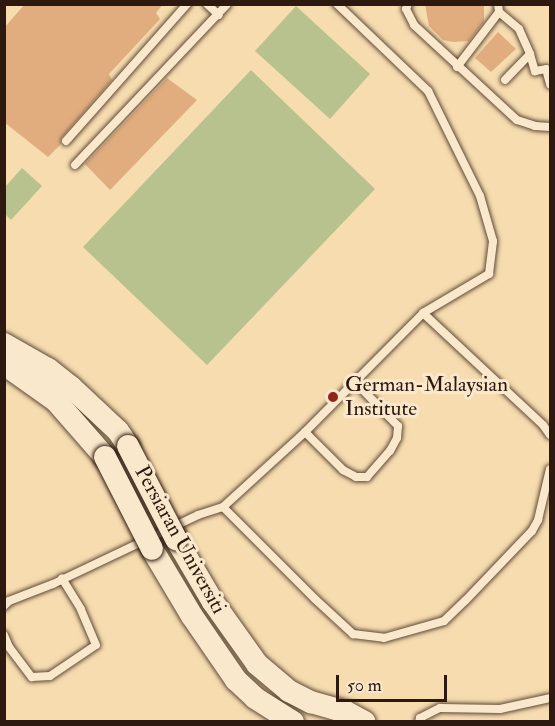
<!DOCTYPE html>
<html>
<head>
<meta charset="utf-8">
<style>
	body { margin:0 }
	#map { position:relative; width:555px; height:726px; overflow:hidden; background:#f6dcaf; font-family:"IM FELL Double Pica",serif }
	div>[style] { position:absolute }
	.green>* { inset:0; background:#b7c28f }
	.building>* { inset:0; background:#e1ad7f }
	.roads { filter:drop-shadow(0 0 2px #5f4a38) drop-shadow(0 0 2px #5f4a38) }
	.lane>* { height:8px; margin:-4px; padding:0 4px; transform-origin:4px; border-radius:4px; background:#f9e8cb }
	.secondary>* { height:22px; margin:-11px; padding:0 11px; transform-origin:11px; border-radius:11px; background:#f9e8cb }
	.bridges { filter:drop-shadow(0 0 2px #2d1910) drop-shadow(0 0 2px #2d1910) }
	.secondary-bridge>* { height:22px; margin:-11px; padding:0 11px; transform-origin:11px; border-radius:11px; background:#f9e8cb }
	.dots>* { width:16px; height:16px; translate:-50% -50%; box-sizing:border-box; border:3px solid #f9e8cb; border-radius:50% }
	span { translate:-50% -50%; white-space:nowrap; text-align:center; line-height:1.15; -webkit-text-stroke:6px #f9e8cb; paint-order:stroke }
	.poi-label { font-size:21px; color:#2d1910 }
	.left { translate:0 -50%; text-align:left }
	.street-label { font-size:21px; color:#2d1910 }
	.frame { position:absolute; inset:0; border:6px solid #2d1910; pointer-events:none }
	.scale { position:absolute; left:336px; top:675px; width:111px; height:27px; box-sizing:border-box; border:3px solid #2d1910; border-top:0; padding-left:8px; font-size:18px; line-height:21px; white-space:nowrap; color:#2d1910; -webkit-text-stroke:4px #f9e8cb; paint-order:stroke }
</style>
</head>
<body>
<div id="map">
	<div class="green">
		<div style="clip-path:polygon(296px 6px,370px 74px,330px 119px,255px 51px)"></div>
		<div style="clip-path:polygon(251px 70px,375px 189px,207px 365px,83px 247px)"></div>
		<div style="clip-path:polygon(22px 168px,42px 186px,11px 220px,5px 214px,5px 187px)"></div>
	</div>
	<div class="building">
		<div style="clip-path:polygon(25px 4px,163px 4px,156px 13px,160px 19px,109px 74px,112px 80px,62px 137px,61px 144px,48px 157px,4px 122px,4px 28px)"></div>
		<div style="clip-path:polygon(425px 4px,484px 4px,484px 22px,469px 41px,453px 42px,443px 40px,429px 26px)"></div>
		<div style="clip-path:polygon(498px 32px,516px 49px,491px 72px,475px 58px)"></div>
		<div style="clip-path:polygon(167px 78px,197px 100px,110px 190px,85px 164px)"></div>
	</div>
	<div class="roads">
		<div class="lane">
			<div style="left:207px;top:4px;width:16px;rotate:43deg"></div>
			<div style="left:408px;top:4px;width:5px;rotate:112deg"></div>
			<div style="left:406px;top:9px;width:18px;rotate:63deg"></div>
			<div style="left:414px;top:25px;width:140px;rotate:42.7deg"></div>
			<div style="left:517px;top:120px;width:19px;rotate:18deg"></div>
			<div style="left:535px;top:126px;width:15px;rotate:4deg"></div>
			<div style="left:499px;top:12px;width:26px;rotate:40deg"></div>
			<div style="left:519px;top:29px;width:27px;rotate:66deg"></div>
			<div style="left:530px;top:54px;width:36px;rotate:134deg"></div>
			<div style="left:530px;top:54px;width:18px;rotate:74deg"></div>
			<div style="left:535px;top:71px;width:11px;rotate:-10deg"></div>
			<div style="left:546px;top:69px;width:16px;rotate:75deg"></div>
			<div style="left:457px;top:67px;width:69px;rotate:-52.6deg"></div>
			<div style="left:499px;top:12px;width:8px;rotate:-97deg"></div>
			<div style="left:66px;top:141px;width:183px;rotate:-48.5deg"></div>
			<div style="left:75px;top:165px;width:221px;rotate:-46.6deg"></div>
			<div style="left:423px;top:313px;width:164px;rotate:43deg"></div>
			<div style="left:543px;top:425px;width:12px;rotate:55deg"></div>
			<div style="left:305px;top:432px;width:54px;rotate:45deg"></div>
			<div style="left:343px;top:470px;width:15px;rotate:28deg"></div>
			<div style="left:356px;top:477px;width:11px"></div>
			<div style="left:367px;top:477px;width:35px;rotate:-49deg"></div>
			<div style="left:390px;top:451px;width:15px;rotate:-62deg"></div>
			<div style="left:397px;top:438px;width:12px;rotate:-85deg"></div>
			<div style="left:398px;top:426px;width:62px;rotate:-134.3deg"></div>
			<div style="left:223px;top:507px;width:130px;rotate:45deg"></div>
			<div style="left:315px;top:599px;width:52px;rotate:42.6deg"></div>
			<div style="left:353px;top:634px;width:31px;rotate:7deg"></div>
			<div style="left:384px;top:638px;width:62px;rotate:-15.8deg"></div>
			<div style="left:444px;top:621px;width:29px;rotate:-44deg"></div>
			<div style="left:465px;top:601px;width:97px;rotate:-46.3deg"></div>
			<div style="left:532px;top:531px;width:13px;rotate:-61deg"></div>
			<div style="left:538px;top:520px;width:52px;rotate:-76.8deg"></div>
			<div style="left:4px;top:606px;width:7px;rotate:-45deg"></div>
			<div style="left:9px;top:601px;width:47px;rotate:-21.1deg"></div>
			<div style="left:53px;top:584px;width:161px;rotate:-25.4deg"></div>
			<div style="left:198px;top:515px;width:26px;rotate:-18deg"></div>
			<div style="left:223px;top:507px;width:111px;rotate:-42.4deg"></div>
			<div style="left:305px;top:432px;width:168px;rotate:-45.2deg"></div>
			<div style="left:423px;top:313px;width:77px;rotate:-30.6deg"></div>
			<div style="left:489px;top:274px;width:33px;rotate:-83deg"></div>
			<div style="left:493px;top:241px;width:47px;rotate:-106.1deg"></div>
			<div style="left:480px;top:196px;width:117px;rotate:-116.3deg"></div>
			<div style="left:428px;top:91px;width:126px;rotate:-136.3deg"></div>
			<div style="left:4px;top:635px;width:13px;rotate:67deg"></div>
			<div style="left:9px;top:647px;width:38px;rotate:53deg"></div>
			<div style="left:32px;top:677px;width:18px;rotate:-3deg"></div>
			<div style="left:50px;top:676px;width:55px;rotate:-34deg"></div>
			<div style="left:96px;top:645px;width:39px;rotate:-113deg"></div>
			<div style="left:81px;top:609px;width:36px;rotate:-122deg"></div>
			<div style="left:419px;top:722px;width:4px;rotate:-76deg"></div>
			<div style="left:420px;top:718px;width:22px;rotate:-27deg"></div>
			<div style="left:440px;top:708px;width:60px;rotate:1deg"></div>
			<div style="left:500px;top:709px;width:51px;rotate:-12.4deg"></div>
		</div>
		<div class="secondary">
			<div style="left:4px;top:344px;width:51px;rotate:29.6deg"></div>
			<div style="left:48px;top:369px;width:29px;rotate:38deg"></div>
			<div style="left:71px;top:387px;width:64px;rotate:43.1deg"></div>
			<div style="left:118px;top:431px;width:18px;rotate:56deg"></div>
			<div style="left:4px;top:364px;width:64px;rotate:35.4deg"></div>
			<div style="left:56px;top:401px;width:74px;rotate:48.8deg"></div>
			<div style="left:176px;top:539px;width:73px;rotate:59.6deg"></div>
			<div style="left:213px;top:602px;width:76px;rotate:54.6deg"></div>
			<div style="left:257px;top:664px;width:42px;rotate:40.2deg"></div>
			<div style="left:289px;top:691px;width:25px;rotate:27deg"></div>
			<div style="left:311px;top:702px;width:36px;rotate:16deg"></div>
			<div style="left:346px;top:712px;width:21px;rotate:28deg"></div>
			<div style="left:152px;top:549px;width:78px;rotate:59.2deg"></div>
			<div style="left:192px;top:616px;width:78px;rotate:55.5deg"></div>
			<div style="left:236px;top:680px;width:26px;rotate:43deg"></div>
			<div style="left:255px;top:698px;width:45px;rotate:32.3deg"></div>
		</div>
	</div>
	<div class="bridges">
		<div class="secondary-bridge">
			<div style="left:128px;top:446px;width:105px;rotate:62.7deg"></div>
			<div style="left:105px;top:457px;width:103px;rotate:62.9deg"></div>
		</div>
	</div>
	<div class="dots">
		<div style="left:333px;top:397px;background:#8f2418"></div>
	</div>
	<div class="poi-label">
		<span class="left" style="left:345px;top:397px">German-Malaysian<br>Institute</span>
	</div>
	<div class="street-label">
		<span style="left:180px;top:540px;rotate:61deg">Persiaran Universiti</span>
	</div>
	<div class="frame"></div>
	<div class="scale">50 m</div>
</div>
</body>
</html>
